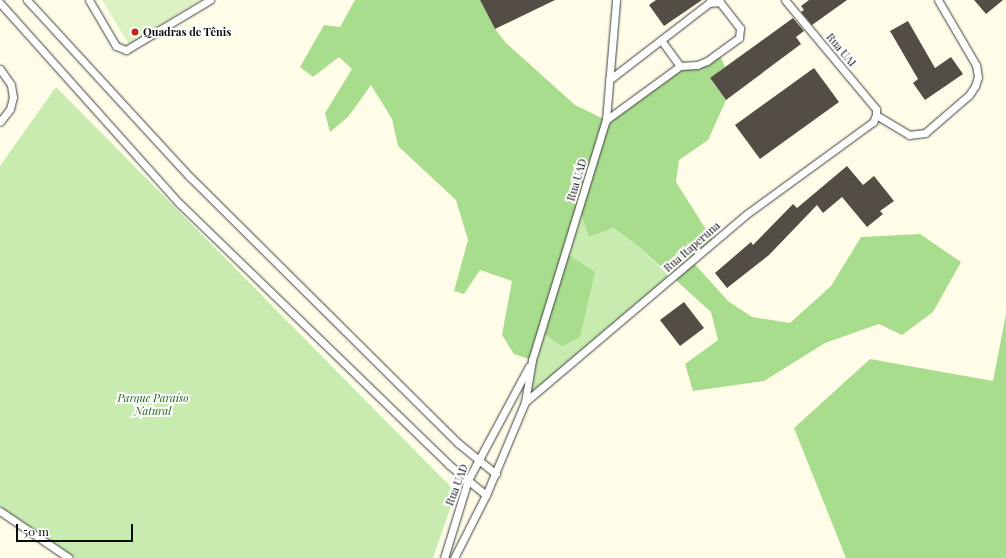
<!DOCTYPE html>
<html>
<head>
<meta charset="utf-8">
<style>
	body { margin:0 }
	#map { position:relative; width:1006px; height:558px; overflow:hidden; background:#fffde8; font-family:"Playfair Display",serif }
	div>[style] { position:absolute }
	.green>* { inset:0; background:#c8ebb0 }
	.forest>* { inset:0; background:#a9dd8e }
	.pitch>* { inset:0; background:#dcf2c2 }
	.building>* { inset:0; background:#544d46 }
	.roads { filter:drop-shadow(0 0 1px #3d3d3d) drop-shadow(0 0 1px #3d3d3d) }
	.service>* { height:7px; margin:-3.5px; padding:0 3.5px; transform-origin:3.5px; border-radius:3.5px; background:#fff }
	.dots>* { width:11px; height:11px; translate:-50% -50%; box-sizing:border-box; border:2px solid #fff; border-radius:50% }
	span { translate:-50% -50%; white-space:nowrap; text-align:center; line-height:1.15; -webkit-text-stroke:4px #fff; paint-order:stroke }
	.poi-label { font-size:11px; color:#0a0a0a; font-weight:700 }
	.left { translate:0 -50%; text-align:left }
	.street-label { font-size:11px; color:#0a0a0a }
	.park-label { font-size:11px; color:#1f6518; font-style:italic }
	.scale { position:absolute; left:16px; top:524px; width:117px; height:18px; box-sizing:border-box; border:2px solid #0a0a0a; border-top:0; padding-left:5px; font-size:12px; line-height:14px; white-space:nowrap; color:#0a0a0a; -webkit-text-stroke:3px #fff; paint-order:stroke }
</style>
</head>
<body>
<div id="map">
	<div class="green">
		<div style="clip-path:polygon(56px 87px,456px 492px,433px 558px,75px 558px,0 506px,0 166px)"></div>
		<div style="clip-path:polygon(579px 209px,612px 228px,639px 247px,671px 278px,525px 402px,532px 360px)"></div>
	</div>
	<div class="forest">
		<div style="clip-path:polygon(355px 0,480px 0,495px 29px,506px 43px,575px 105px,606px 120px,680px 66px,697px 65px,719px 53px,725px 67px,710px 79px,726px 100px,708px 140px,679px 160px,676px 182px,714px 242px,692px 261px,728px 301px,752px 317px,790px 323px,831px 286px,861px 237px,920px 234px,961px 262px,933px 312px,902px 335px,879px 324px,825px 343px,764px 381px,693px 391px,685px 364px,718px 340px,711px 312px,639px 247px,613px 228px,589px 237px,580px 210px,566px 253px,595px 272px,580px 337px,562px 346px,541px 332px,532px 360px,514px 354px,502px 335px,512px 281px,480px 270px,464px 294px,454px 291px,468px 240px,456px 200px,398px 146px,392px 119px,371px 85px,348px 117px,330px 132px,325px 113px,352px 69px,339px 57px,313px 77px,300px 67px,324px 25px,340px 27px)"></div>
		<div style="clip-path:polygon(1006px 314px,1006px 558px,846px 558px,794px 428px,870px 359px,993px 381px)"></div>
	</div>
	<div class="pitch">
		<div style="clip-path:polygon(102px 0,200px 0,129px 44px)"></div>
	</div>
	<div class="building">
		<div style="clip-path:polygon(480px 0,555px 0,495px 29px)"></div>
		<div style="clip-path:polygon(656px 0,702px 0,664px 26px,649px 5px)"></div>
		<div style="clip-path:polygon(809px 0,847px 0,812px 25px,801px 12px,804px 10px,801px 6px)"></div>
		<div style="clip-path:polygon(974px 0,1003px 0,986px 14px)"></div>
		<div style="clip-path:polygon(793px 18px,804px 31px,796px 37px,801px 44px,726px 100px,710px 78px)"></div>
		<div style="clip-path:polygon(908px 21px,935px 68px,951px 57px,963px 74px,925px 100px,913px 83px,918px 79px,890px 31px)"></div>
		<div style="clip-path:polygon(814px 68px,839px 102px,760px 159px,735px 125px)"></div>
		<div style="clip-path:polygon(847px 166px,863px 185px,874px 176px,894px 201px,880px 211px,883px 214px,867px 227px,842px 197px,823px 213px,817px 205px,769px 255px,727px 288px,715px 273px,751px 242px,753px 245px,793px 204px,797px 208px)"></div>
		<div style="clip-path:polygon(684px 302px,704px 328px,680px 346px,660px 320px)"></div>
	</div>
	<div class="roads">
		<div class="service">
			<div style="left:27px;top:0;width:241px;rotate:47.4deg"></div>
			<div style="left:190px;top:177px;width:378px;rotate:44.8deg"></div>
			<div style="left:458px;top:443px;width:49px;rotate:39.2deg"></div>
			<div style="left:89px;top:0;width:53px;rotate:59.6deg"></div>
			<div style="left:116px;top:46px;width:11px;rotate:22deg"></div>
			<div style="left:126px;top:50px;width:98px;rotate:-30.8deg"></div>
			<div style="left:785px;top:0;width:142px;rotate:50.1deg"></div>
			<div style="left:876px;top:109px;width:6px;rotate:90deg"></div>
			<div style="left:0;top:3px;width:270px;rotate:48.2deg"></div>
			<div style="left:180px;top:204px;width:373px;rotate:44.1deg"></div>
			<div style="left:448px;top:464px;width:49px;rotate:39.2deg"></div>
			<div style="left:661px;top:40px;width:32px;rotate:54deg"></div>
			<div style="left:0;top:69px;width:19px;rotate:55deg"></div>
			<div style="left:11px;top:85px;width:12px;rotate:81deg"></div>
			<div style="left:13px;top:97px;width:12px;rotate:104deg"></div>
			<div style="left:10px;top:109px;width:16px;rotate:128deg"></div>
			<div style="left:876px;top:115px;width:39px;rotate:31deg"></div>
			<div style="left:909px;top:135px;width:16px;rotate:-7deg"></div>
			<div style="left:925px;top:133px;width:58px;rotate:-40.8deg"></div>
			<div style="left:969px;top:95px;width:11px;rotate:-56deg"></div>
			<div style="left:975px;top:86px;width:9px;rotate:-72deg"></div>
			<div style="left:978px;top:77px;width:12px;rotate:-99deg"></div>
			<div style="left:976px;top:65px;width:75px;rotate:-120.3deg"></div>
			<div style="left:606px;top:120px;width:92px;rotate:-36.1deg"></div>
			<div style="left:680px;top:66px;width:17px;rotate:-3deg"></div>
			<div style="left:697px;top:65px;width:11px;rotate:-22deg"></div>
			<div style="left:707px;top:61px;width:39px;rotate:-36deg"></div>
			<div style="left:739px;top:38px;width:10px;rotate:-84deg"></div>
			<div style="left:740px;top:28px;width:33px;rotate:-128deg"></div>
			<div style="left:720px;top:2px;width:11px;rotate:175deg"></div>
			<div style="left:709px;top:3px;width:126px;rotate:142.4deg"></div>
			<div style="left:525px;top:402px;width:287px;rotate:-40.3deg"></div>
			<div style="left:744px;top:216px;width:160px;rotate:-36.1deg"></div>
			<div style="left:873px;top:122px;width:8px;rotate:-67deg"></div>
			<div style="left:0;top:511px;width:83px;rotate:34.3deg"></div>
			<div style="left:444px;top:558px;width:82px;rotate:-72.9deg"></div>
			<div style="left:468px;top:480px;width:129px;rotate:-61.8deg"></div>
			<div style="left:454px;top:558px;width:71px;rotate:-63.1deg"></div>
			<div style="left:486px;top:495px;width:101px;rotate:-67.2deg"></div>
			<div style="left:525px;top:402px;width:43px;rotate:-80.5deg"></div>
			<div style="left:532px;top:360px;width:251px;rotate:-72.9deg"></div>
			<div style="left:606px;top:120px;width:120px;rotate:-85.2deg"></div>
		</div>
	</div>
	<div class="dots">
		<div style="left:135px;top:32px;background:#c2251a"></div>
	</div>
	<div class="poi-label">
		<span class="left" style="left:143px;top:32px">Quadras de Tênis</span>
	</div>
	<div class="street-label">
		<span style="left:841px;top:50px;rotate:50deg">Rua UAI</span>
		<span style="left:577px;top:180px;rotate:-73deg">Rua UAD</span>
		<span style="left:692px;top:247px;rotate:-41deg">Rua Itaperuna</span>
		<span style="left:457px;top:485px;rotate:-69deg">Rua UAD</span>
	</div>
	<div class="park-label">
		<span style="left:153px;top:405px">Parque Paraíso<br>Natural</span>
	</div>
	<div class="scale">50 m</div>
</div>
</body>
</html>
